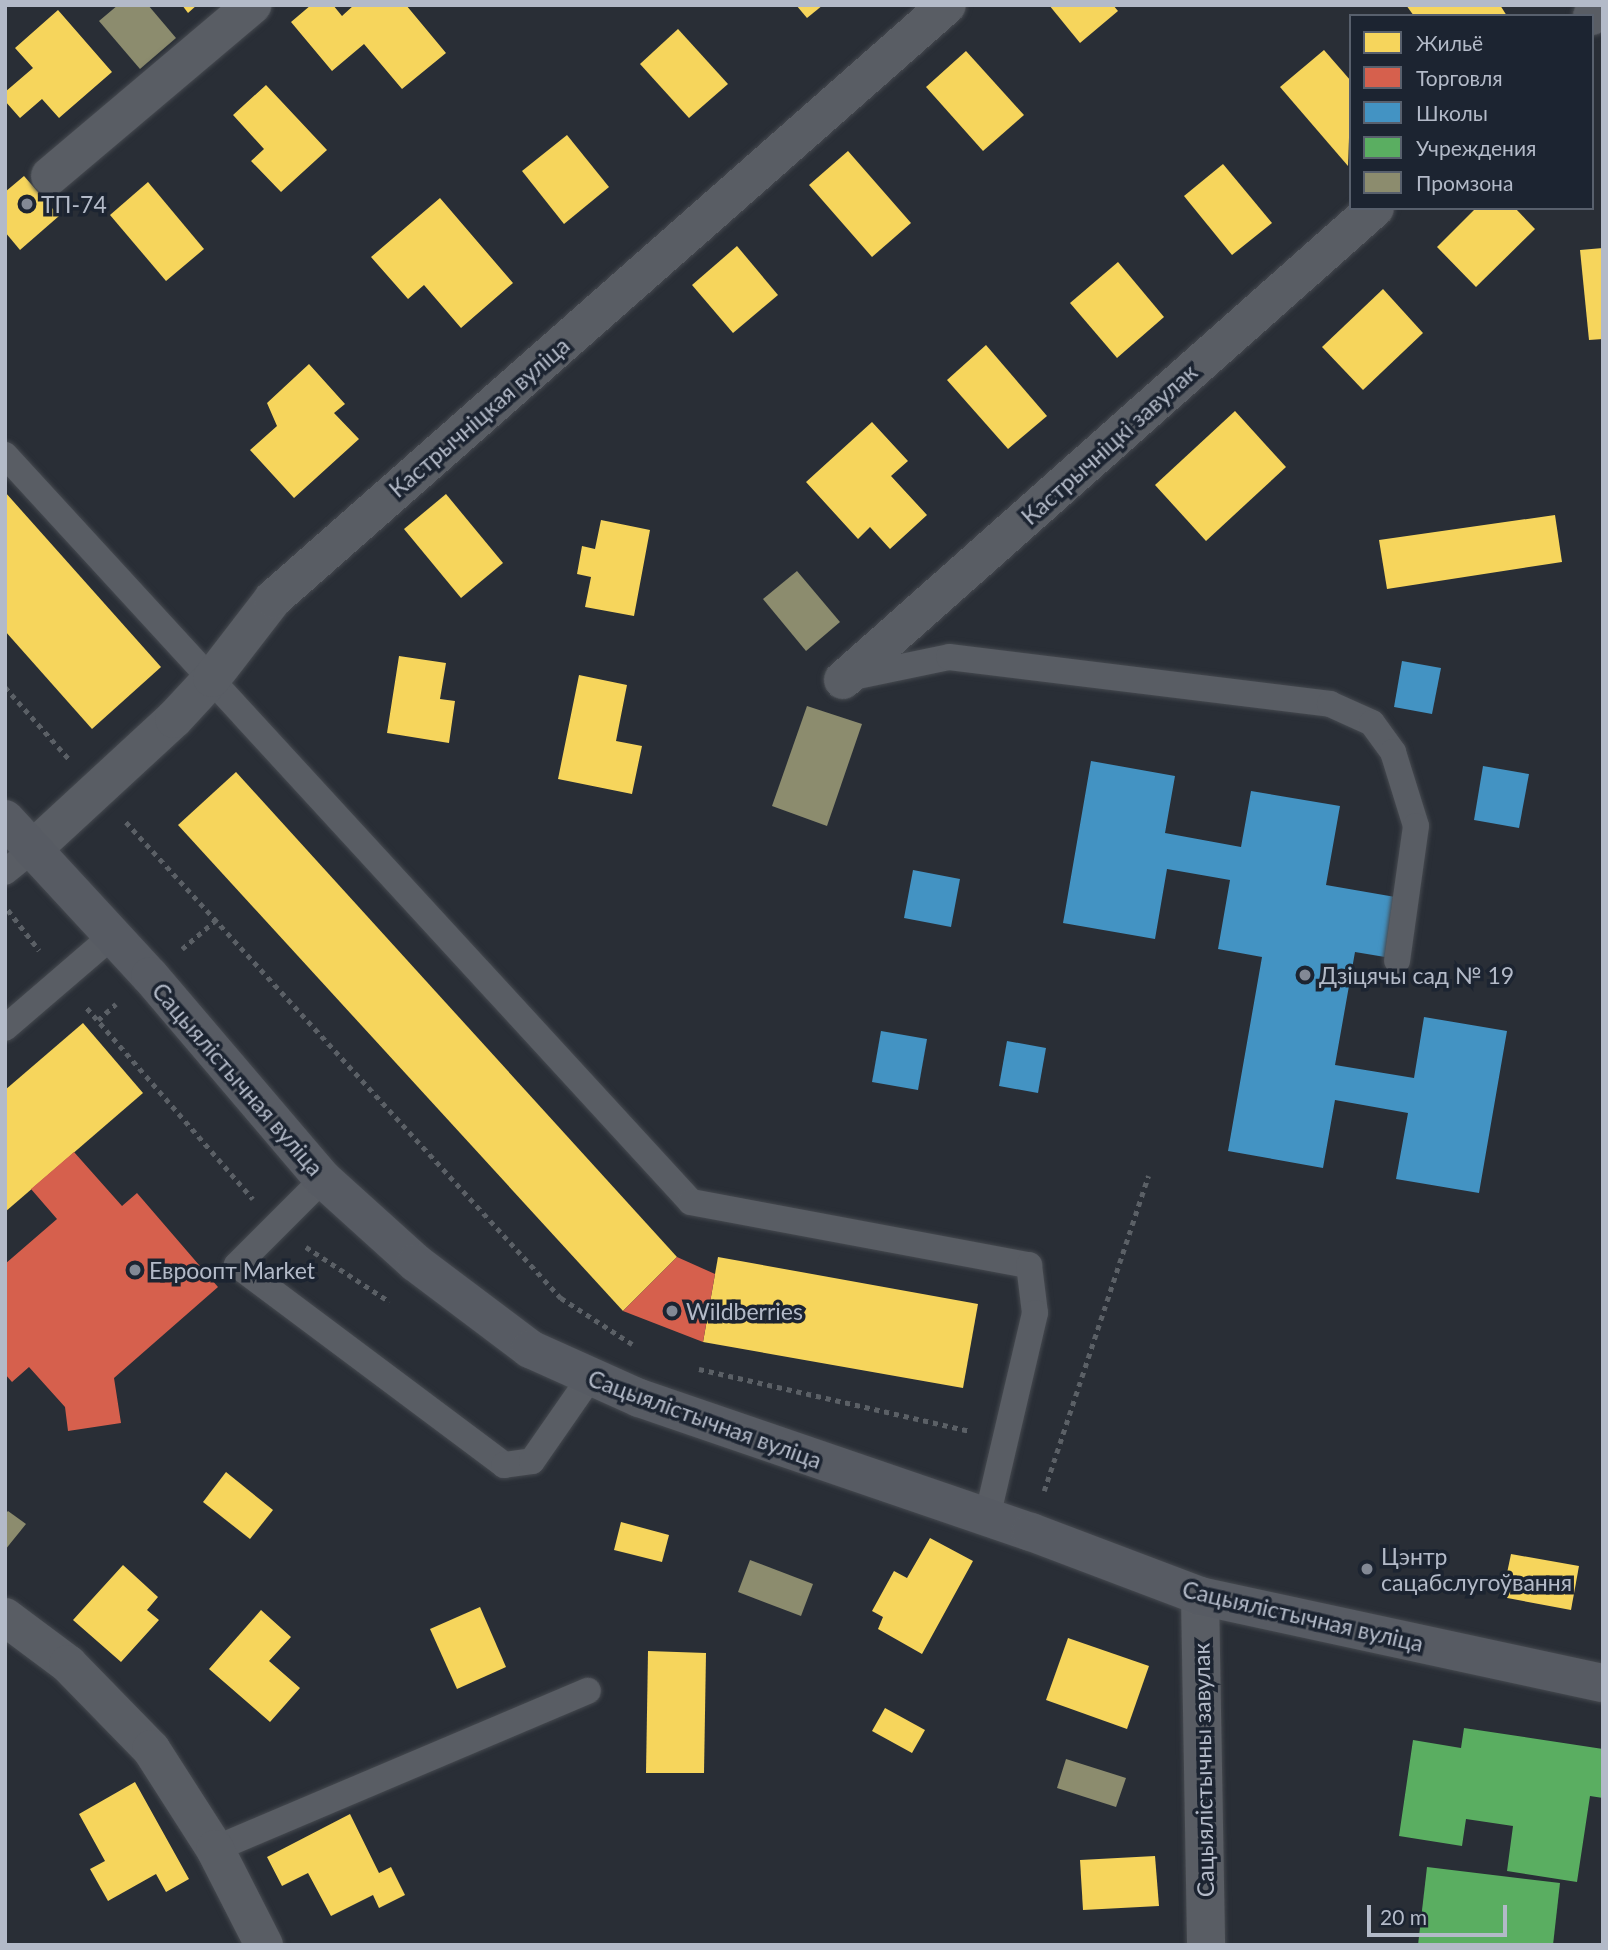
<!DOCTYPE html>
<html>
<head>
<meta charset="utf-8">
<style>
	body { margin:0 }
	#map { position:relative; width:1608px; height:1950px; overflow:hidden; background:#292e36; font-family:Lato,sans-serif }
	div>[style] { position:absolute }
	.homes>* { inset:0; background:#f6d55c }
	.shops>* { inset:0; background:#d6604d }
	.schools>* { inset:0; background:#4393c3 }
	.public>* { inset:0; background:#5aae61 }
	.industry>* { inset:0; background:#8c8c6e }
	.path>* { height:4.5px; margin-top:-2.25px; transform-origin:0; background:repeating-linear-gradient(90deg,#5b6066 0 5px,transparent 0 10px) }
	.roads { filter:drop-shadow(0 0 2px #45494f) drop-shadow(0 0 2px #45494f) }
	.service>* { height:26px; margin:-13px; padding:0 13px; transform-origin:13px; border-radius:13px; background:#595d64 }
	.minor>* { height:38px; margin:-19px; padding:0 19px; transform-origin:19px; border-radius:19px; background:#595d64 }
	.secondary>* { height:38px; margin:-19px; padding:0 19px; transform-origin:19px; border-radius:19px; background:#575b63 }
	.dots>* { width:19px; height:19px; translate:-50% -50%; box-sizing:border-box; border:4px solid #1c2431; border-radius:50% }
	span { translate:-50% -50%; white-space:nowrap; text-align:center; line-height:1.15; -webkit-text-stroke:7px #1c2431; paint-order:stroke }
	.poi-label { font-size:23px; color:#b3bac8 }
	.left { translate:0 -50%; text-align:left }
	.street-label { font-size:23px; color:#b3bac8 }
	.frame { position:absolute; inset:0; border:7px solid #b3bac8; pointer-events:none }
	.legend { position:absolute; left:1349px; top:14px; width:245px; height:196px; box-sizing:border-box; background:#1c2431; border:2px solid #58606d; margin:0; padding:9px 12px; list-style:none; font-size:21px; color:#b3bac8 }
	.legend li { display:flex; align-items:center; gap:14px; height:35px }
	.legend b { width:35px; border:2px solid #58606d }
	.scale { position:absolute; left:1367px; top:1905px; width:140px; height:32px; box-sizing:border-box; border:4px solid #b3bac8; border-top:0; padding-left:9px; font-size:21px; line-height:24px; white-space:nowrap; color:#b3bac8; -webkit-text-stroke:5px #1c2431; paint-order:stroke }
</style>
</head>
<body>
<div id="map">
	<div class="homes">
		<div style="clip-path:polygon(182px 5px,197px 5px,188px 13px)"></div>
		<div style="clip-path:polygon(311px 5px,333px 5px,342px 16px,354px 5px,406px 5px,446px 53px,402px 89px,364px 44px,332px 71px,291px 22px)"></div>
		<div style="clip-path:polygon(796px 5px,823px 5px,807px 18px)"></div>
		<div style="clip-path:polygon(1049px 5px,1113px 5px,1118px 11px,1080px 43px)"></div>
		<div style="clip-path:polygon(1406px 5px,1500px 5px,1507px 16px,1414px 16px)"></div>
		<div style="clip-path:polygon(58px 10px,112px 72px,59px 118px,42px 99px,20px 118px,5px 101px,5px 92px,33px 68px,15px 48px)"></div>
		<div style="clip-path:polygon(678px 29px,728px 84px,689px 118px,640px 64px)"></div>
		<div style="clip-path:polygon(1324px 50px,1351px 81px,1348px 166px,1280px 87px)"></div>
		<div style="clip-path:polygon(966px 51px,1024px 115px,983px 151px,926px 87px)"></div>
		<div style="clip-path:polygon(266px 85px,327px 150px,281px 192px,251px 161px,264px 149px,233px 115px)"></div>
		<div style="clip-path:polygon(567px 135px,609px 187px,564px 224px,522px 171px)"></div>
		<div style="clip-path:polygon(848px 151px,911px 223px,872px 257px,809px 185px)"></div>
		<div style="clip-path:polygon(1223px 164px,1272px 223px,1232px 255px,1184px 196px)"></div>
		<div style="clip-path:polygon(24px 176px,59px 216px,20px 250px,5px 232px,5px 192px)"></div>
		<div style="clip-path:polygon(148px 182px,204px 249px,166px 281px,110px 215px)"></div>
		<div style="clip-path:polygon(440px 198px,513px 283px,461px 328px,424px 285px,408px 299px,371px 257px)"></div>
		<div style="clip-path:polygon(1476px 208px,1515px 208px,1535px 229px,1476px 287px,1437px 247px)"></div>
		<div style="clip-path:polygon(737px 246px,778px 295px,733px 333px,692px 285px)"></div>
		<div style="clip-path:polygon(1603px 248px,1603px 339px,1589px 340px,1580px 250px)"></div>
		<div style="clip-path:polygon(1118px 262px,1164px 317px,1117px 358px,1070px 303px)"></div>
		<div style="clip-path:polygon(1383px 289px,1423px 333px,1363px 390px,1322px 347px)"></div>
		<div style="clip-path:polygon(986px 345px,1047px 416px,1008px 449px,947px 380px)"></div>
		<div style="clip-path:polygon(309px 364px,345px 404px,334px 413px,359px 439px,294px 498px,250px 450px,277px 426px,267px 403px)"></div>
		<div style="clip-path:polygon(1235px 411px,1286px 467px,1206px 541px,1155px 485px)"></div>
		<div style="clip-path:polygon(872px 422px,908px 461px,891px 476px,927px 515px,890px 549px,870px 527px,858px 539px,806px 482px)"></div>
		<div style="clip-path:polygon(5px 492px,161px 667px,92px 729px,5px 631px)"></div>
		<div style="clip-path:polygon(446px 494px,503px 563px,461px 598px,404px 529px)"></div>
		<div style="clip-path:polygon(1555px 515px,1562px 562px,1387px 589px,1379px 540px)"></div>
		<div style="clip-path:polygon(601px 520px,650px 530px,634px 616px,585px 607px,591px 577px,577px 574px,582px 546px,595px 549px)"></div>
		<div style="clip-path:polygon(399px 656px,446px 663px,440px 699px,455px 701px,449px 743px,387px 733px)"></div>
		<div style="clip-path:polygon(579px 675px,627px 685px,616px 741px,642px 746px,632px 794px,558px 779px)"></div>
		<div style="clip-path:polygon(236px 772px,677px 1257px,623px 1311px,178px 825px)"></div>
		<div style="clip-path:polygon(83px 1023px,143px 1093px,5px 1212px,5px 1090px)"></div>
		<div style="clip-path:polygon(718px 1257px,978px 1304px,963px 1388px,703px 1342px)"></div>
		<div style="clip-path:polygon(226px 1472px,273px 1510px,250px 1539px,203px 1502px)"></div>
		<div style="clip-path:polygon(621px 1522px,669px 1535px,662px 1562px,614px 1550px)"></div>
		<div style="clip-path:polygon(930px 1538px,973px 1561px,922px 1654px,878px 1629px,883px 1617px,872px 1611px,894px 1571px,907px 1578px)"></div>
		<div style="clip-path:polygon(1511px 1554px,1579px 1566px,1571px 1610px,1502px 1597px)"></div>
		<div style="clip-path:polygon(123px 1565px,158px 1597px,147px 1610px,159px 1620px,121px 1662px,73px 1620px)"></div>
		<div style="clip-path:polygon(480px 1607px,506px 1667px,457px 1689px,430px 1629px)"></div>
		<div style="clip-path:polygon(261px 1610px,291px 1637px,269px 1661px,300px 1688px,270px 1722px,209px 1669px)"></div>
		<div style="clip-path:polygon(1068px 1638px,1149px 1666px,1127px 1729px,1046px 1700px)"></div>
		<div style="clip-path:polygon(648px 1651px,706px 1653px,704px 1773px,646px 1773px)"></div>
		<div style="clip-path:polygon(885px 1708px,925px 1730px,912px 1753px,872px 1731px)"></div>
		<div style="clip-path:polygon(135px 1782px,189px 1879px,166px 1892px,156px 1874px,108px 1901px,90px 1869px,105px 1861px,79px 1814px)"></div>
		<div style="clip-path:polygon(350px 1814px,379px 1873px,391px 1867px,405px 1895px,379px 1908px,373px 1895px,331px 1916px,308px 1873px,282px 1886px,267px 1857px)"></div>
		<div style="clip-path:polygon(1155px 1856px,1159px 1906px,1083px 1910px,1080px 1860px)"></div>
	</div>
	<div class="shops">
		<div style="clip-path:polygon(74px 1152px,122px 1206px,137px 1193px,218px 1287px,114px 1378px,121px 1423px,68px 1431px,65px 1407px,29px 1367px,12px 1382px,5px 1374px,5px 1264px,57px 1219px,31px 1189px)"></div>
		<div style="clip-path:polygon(677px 1257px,715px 1274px,703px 1342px,623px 1311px)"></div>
	</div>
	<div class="schools">
		<div style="clip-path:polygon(1402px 661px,1441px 668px,1432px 714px,1394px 707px)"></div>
		<div style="clip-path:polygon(1091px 761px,1175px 776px,1165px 833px,1241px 847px,1251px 791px,1340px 806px,1326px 885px,1401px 898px,1391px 958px,1355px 952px,1335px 1065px,1414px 1078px,1424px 1017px,1507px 1031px,1479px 1193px,1396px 1179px,1408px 1113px,1335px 1100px,1323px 1168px,1228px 1151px,1262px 957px,1218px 949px,1230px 880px,1167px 869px,1155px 939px,1063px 923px)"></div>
		<div style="clip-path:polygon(1483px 766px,1529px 774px,1519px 828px,1474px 820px)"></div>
		<div style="clip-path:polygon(913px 870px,960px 879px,951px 927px,904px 918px)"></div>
		<div style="clip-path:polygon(881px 1031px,927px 1039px,918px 1090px,872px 1082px)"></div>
		<div style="clip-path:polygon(1007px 1041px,1046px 1048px,1038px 1093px,999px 1086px)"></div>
	</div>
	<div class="public">
		<div style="clip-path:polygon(1464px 1728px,1603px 1749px,1603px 1798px,1590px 1796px,1577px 1882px,1507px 1871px,1513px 1826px,1466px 1819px,1462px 1846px,1399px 1836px,1413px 1740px,1461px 1748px)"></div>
		<div style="clip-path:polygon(1427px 1867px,1560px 1883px,1553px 1945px,1418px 1945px)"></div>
	</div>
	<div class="industry">
		<div style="clip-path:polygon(118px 5px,148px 5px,176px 38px,140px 69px,99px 21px)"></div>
		<div style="clip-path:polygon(797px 571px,840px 622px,806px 651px,763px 599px)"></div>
		<div style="clip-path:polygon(807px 706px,862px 724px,827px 826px,772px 806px)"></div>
		<div style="clip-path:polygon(8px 1511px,26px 1524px,5px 1550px,5px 1514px)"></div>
		<div style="clip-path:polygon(750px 1560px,813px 1584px,801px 1616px,738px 1592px)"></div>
		<div style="clip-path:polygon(1066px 1759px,1126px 1778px,1116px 1807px,1057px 1788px)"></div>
	</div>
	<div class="path">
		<div style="left:5px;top:687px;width:96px;rotate:48.4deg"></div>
		<div style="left:126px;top:822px;width:645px;rotate:47.58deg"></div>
		<div style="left:561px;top:1298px;width:85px;rotate:32.9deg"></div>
		<div style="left:8px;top:910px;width:51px;rotate:52.2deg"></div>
		<div style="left:182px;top:949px;width:45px;rotate:-40.5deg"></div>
		<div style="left:87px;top:1008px;width:253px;rotate:49deg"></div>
		<div style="left:98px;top:1020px;width:24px;rotate:-42deg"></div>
		<div style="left:306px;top:1247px;width:100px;rotate:33.2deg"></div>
		<div style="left:699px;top:1369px;width:278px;rotate:12.9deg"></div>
		<div style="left:1044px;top:1491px;width:332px;rotate:-71.7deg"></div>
	</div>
	<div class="roads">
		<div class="service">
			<div style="left:5px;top:455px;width:1014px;rotate:47.44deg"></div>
			<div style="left:691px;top:1202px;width:344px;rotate:10.6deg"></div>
			<div style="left:1029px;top:1265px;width:48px;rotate:82.9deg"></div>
			<div style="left:1035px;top:1313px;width:211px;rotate:103.2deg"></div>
			<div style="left:848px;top:678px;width:103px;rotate:-11.7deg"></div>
			<div style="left:949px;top:657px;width:384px;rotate:7deg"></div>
			<div style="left:1330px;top:704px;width:46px;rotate:24.3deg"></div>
			<div style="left:1372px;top:723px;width:36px;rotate:54deg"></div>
			<div style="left:1393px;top:752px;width:77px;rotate:72.7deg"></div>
			<div style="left:1416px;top:826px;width:136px;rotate:98deg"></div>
			<div style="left:5px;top:872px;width:36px;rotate:-39deg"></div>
			<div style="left:5px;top:1028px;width:141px;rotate:-40.7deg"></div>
			<div style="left:323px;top:1179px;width:122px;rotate:135deg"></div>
			<div style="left:237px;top:1265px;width:334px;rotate:36.8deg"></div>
			<div style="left:504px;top:1465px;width:28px;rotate:-8deg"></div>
			<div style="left:532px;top:1461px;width:100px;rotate:-55.2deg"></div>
			<div style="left:215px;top:1849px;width:405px;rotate:-23deg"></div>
		</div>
		<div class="minor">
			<div style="left:1592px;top:16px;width:15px;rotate:-42deg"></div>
			<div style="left:50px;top:176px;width:265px;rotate:-40.2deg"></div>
			<div style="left:843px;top:680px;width:711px;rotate:-41.58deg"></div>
			<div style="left:33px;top:849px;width:192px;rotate:-42.7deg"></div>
			<div style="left:174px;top:719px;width:56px;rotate:-47.2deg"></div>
			<div style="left:212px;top:678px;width:100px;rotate:-52.3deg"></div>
			<div style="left:273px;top:599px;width:898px;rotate:-41.39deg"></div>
			<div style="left:1200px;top:1596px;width:349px;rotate:89deg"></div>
			<div style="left:5px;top:1617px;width:79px;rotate:36.7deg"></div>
			<div style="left:68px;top:1664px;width:119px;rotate:45.7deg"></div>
			<div style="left:151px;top:1749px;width:119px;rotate:57.4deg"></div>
			<div style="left:215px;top:1849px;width:108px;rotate:63deg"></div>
		</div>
		<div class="secondary">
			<div style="left:5px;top:819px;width:214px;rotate:47.3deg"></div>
			<div style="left:150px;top:976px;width:267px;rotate:49.6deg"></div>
			<div style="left:323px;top:1179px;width:125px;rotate:42.1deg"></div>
			<div style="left:416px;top:1263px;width:143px;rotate:37deg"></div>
			<div style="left:530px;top:1349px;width:120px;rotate:24.2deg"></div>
			<div style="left:639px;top:1398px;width:414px;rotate:18.9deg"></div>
			<div style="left:1031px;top:1532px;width:181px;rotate:20.7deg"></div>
			<div style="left:1200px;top:1596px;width:412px;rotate:12.2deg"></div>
		</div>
	</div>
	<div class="dots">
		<div style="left:27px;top:204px;background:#838995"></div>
		<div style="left:1305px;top:975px;background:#838995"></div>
		<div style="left:135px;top:1270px;background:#838995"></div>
		<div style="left:672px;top:1311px;background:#838995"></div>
		<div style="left:1367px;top:1569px;background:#838995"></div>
	</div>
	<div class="poi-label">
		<span class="left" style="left:41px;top:204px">ТП-74</span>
		<span class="left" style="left:1319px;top:975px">Дзіцячы сад № 19</span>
		<span class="left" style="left:149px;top:1270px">Евроопт Market</span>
		<span class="left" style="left:686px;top:1311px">Wildberries</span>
		<span class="left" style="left:1381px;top:1569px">Цэнтр<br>сацабслугоўвання</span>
	</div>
	<div class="street-label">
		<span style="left:479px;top:417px;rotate:-41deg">Кастрычніцкая вуліца</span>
		<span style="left:1109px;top:444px;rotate:-42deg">Кастрычніцкі завулак</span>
		<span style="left:238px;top:1079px;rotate:49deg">Сацыялістычная вуліца</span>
		<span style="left:705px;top:1419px;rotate:20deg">Сацыялістычная вуліца</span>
		<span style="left:1303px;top:1616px;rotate:13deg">Сацыялістычная вуліца</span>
		<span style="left:1203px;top:1770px;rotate:-91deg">Сацыялістычны завулак</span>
	</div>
	<div class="frame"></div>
	<ul class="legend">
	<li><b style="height:19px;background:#f6d55c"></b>Жильё</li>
	<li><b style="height:19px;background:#d6604d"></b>Торговля</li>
	<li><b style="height:19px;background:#4393c3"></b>Школы</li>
	<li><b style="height:19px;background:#5aae61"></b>Учреждения</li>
	<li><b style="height:19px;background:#8c8c6e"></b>Промзона</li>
	</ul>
	<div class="scale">20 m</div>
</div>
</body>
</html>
